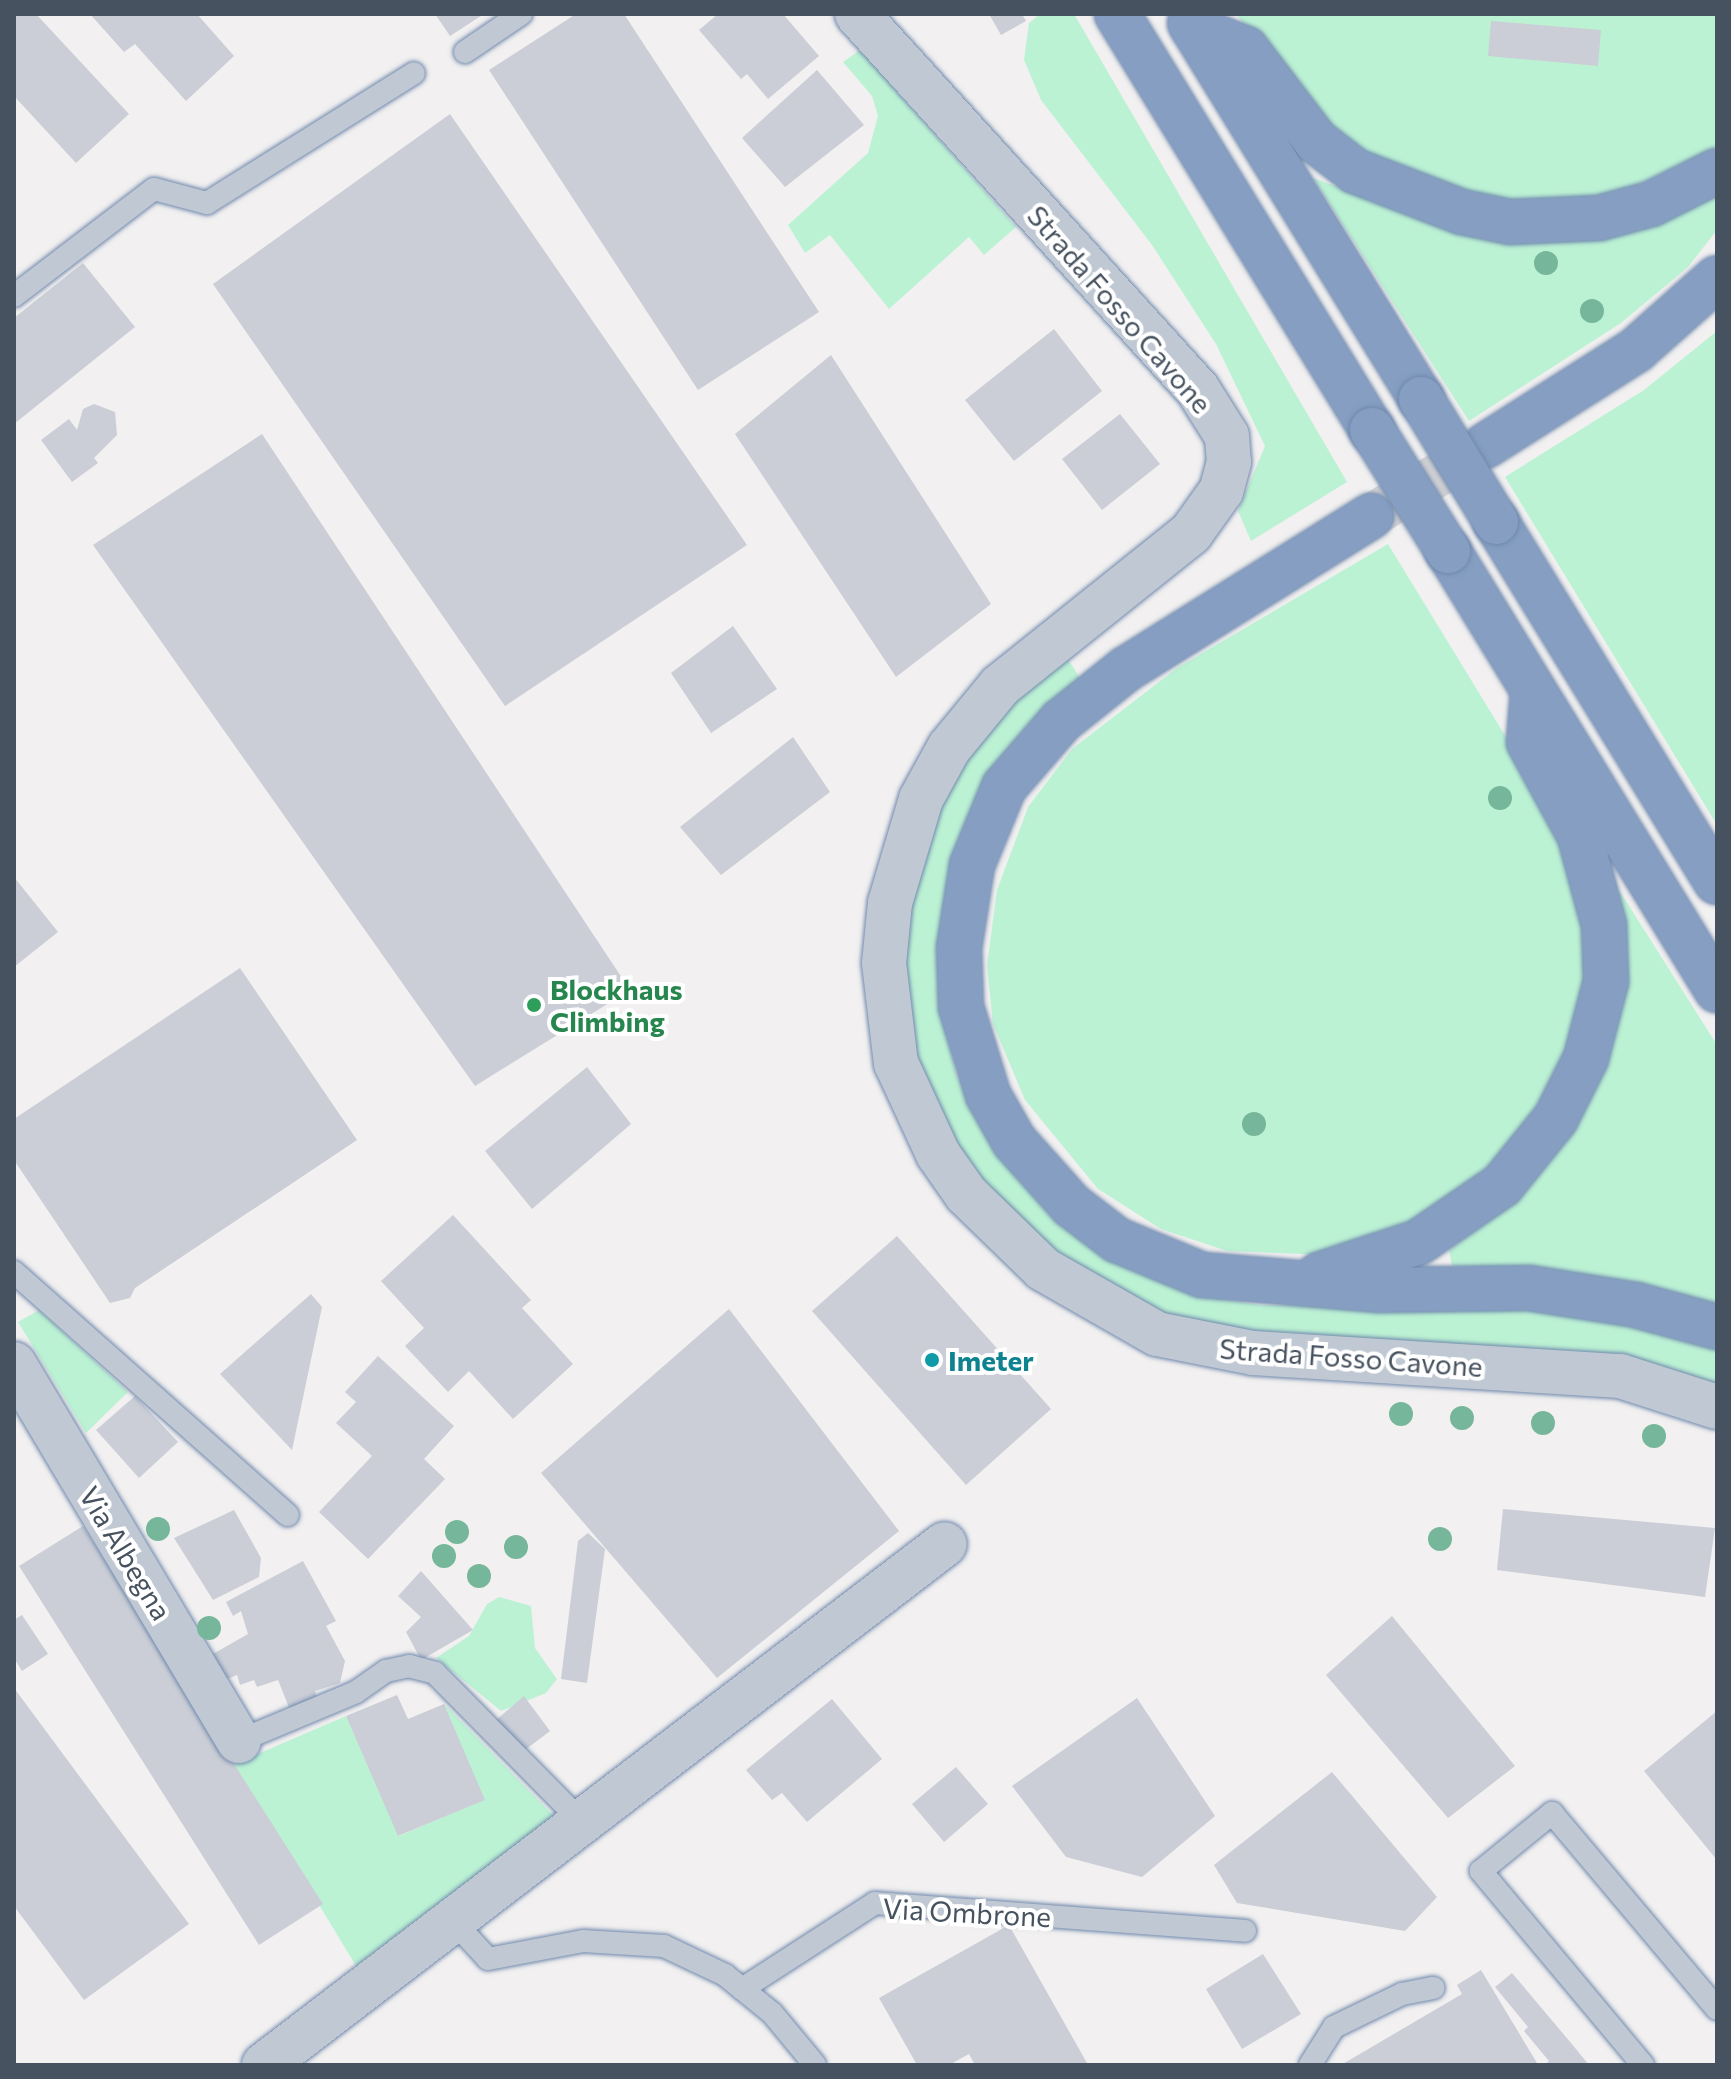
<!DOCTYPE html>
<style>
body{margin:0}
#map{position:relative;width:1731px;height:2079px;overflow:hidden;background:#f2f0f0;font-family:Commissioner,sans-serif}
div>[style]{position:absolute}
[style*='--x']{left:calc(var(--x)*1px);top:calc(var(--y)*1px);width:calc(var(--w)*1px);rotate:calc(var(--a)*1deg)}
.green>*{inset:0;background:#bcf2d4}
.building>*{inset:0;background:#cbced6}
.highway-tunnel>*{height:44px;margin-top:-22px;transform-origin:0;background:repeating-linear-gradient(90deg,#d0d0d3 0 44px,transparent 0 66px)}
.roads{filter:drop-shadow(0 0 2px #7089ad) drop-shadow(0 0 2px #7089ad)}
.lane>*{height:22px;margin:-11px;padding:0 11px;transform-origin:11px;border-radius:11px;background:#c0c9d3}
.street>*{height:44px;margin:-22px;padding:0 22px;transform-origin:22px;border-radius:22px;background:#c0c9d3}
.highway>*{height:44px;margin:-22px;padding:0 22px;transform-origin:22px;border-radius:22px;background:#859ec2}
.bridges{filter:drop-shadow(0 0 2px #7089ad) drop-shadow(0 0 2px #7089ad)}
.highway-bridge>*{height:44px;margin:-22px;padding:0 22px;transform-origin:22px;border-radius:22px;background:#859ec2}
.trees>*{width:24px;height:24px;margin:-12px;border-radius:50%;background:#76b69a}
.dots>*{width:22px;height:22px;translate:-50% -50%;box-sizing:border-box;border:4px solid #fff;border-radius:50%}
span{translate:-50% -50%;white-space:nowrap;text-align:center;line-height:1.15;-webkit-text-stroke:8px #fff;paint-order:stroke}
.street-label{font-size:28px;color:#46525f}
.leisure-label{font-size:28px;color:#27864d;font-weight:700}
.left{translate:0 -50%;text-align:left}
.culture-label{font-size:28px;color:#0d838f;font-weight:700}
.frame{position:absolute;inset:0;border:16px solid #46525f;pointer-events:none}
</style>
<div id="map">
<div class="green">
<div style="clip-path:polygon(1040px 14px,1074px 14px,1347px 482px,1251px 541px,1238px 511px,1265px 446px,1216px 344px,1152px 245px,1041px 100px,1024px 60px,1029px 23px)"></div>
<div style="clip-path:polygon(1236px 14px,1717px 14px,1717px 147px,1620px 193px,1538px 207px,1424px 181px,1329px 134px)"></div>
<div style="clip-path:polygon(860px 50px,1016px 227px,984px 255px,969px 237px,889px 309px,830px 235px,805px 253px,788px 225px,868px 153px,878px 116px,872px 96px,843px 62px)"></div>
<div style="clip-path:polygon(1313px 178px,1472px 235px,1717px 182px,1717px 230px,1688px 267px,1621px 323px,1469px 421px)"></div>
<div style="clip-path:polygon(1717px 331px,1717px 825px,1505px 477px,1644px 390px)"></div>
<div style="clip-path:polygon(1388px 544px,1542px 796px,1583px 900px,1587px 980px,1572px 1042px,1532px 1124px,1448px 1208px,1327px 1255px,1227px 1251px,1161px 1229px,1098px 1189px,1025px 1100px,993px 1024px,987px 965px,997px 890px,1028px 807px,1072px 749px,1177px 668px)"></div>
<div style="clip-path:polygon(1062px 650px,1080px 678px,1026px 727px,986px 776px,953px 859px,938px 947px,940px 1010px,957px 1076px,1015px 1176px,1056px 1221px,1106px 1257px,1197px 1295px,1260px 1305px,1562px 1306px,1717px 1343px,1717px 1396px,1174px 1329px,1018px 1235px,923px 1101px,897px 932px,959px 752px)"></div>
<div style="clip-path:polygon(1619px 890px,1717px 1045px,1717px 1309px,1509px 1267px,1452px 1266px,1449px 1250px,1506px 1207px,1622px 941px)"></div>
<div style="clip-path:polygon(39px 1310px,128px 1392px,86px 1433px,18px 1322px)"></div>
<div style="clip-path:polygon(499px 1597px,531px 1606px,535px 1648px,557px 1679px,546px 1693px,501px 1711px,436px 1658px,469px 1636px,487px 1604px)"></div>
<div style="clip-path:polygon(444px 1704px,554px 1816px,356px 1966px,234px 1764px,346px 1716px,399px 1836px,484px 1800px)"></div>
</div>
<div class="building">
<div style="clip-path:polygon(14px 14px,36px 14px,129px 114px,76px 163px,14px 96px)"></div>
<div style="clip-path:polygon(90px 14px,197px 14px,234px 56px,186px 101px,135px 44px,124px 52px)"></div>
<div style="clip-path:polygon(435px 14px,484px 14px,450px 36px)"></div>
<div style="clip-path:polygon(576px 14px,624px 14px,819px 312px,698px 390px,489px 70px)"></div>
<div style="clip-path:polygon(718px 14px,783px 14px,819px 56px,768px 99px,747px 74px,741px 79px,699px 30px)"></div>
<div style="clip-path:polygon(989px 14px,1022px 14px,1026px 21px,1001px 35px)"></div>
<div style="clip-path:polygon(1491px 21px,1601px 30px,1598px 66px,1488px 56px)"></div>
<div style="clip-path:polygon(817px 70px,864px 125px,785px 187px,742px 138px)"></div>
<div style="clip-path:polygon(450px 114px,747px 545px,505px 706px,213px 284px)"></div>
<div style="clip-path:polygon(83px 263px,135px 327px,14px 424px,14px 318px)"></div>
<div style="clip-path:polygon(1054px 329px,1102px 391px,1014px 461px,965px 400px)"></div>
<div style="clip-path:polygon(831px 355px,991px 604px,896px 677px,735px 434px)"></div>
<div style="clip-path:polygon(94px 404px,115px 412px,117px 435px,94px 458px,98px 463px,72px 482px,41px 440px,69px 419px,77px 430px,83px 409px)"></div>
<div style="clip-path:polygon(1120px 414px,1160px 464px,1102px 510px,1062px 459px)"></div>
<div style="clip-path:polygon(262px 434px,630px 990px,475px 1086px,93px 545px)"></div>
<div style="clip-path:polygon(733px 626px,777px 689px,711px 733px,671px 673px)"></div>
<div style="clip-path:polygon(793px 737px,830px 792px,721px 875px,680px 827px)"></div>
<div style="clip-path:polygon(14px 877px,58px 932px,14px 967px)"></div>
<div style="clip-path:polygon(240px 968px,357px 1140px,135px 1288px,130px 1298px,110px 1303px,14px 1160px,14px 1119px)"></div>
<div style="clip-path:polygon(587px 1067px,631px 1124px,532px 1209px,485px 1151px)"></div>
<div style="clip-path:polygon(453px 1215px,531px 1300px,522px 1308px,573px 1364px,513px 1419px,469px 1371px,448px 1392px,405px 1346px,424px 1328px,381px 1281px)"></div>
<div style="clip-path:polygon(897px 1236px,1051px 1409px,966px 1485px,812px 1311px)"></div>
<div style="clip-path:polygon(311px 1294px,322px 1307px,292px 1450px,220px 1374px)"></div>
<div style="clip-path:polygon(729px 1309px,899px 1531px,717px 1678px,541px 1473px)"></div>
<div style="clip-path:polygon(378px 1356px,454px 1426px,424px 1459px,445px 1479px,368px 1559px,319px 1512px,372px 1456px,336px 1423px,356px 1402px,345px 1392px)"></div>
<div style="clip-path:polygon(135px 1396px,178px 1442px,139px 1478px,96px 1430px)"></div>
<div style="clip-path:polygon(1503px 1509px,1715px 1528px,1705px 1597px,1497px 1570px)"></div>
<div style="clip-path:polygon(234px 1510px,261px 1558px,259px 1577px,213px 1600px,174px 1538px)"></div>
<div style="clip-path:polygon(83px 1526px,323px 1904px,259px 1945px,19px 1566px)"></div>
<div style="clip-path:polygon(588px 1533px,605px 1549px,587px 1683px,561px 1679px,578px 1541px)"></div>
<div style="clip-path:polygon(303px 1561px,336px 1621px,326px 1626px,345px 1661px,340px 1683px,315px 1691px,318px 1702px,290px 1710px,278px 1680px,257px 1687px,254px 1680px,240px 1685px,237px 1675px,225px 1680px,213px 1654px,248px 1634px,241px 1611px,233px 1616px,226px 1602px)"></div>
<div style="clip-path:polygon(421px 1571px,473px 1630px,421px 1660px,406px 1632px,421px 1617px,398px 1596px)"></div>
<div style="clip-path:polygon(22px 1615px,48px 1654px,22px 1671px,14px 1658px,14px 1620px)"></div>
<div style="clip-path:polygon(1392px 1616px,1515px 1766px,1448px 1818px,1326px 1675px)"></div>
<div style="clip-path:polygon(14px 1688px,189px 1924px,84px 2000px,14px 1906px)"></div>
<div style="clip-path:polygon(397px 1695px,408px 1719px,444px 1704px,485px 1800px,398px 1836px,346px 1716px)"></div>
<div style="clip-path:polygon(524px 1696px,550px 1731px,525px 1750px,495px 1721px)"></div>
<div style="clip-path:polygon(1137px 1698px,1215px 1816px,1142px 1877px,1066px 1857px,1012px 1786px)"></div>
<div style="clip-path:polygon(832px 1699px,882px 1759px,807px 1822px,782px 1793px,772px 1800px,746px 1770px)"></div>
<div style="clip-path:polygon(1717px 1711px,1717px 1860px,1644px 1771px)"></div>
<div style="clip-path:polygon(956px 1767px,988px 1804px,944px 1842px,912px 1804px)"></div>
<div style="clip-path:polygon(1332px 1772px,1437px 1897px,1405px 1931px,1237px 1903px,1214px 1865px)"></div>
<div style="clip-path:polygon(1009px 1925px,1087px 2063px,975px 2065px,969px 2054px,949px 2065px,917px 2065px,879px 1998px)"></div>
<div style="clip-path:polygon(1263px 1954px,1301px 2014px,1242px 2049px,1206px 1989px)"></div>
<div style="clip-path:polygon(1481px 1970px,1537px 2063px,1341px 2065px,1462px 1994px,1457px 1985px)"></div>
<div style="clip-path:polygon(1512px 1973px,1571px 2043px,1589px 2065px,1545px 2065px,1549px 2061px,1524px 2031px,1528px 2027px,1495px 1987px)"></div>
</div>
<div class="highway-tunnel">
<div style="--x:1371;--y:516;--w:134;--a:-31.6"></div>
</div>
<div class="roads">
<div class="lane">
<div style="--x:465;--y:52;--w:68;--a:-34.2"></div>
<div style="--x:14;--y:296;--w:176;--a:-37.4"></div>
<div style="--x:154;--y:189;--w:55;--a:14.8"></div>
<div style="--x:207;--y:203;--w:244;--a:-32.1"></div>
<div style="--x:14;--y:1272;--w:366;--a:41.6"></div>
<div style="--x:239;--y:1741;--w:127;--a:-22.7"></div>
<div style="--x:356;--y:1692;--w:37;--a:-35"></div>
<div style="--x:386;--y:1671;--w:24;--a:-12"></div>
<div style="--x:409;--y:1666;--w:27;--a:15"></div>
<div style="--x:435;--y:1673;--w:211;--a:45.4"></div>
<div style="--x:454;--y:1922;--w:50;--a:47.4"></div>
<div style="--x:488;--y:1959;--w:97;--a:-10.7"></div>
<div style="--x:583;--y:1941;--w:81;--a:3.5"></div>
<div style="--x:664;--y:1946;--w:68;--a:25.4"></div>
<div style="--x:725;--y:1975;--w:60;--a:39"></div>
<div style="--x:772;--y:2013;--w:67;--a:50.4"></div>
<div style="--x:742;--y:1989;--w:158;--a:-32.9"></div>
<div style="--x:875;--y:1903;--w:371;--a:4.3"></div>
<div style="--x:1310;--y:2065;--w:45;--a:-57.7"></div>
<div style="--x:1334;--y:2027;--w:76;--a:-25.9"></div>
<div style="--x:1402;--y:1994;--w:32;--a:-11"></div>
<div style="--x:1643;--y:2065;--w:253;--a:-129.9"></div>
<div style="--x:1481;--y:1871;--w:92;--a:-39.2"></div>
<div style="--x:1552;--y:1813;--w:256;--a:49.9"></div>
</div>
<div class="street">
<div style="--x:857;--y:14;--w:508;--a:47.79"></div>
<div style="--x:1198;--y:390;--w:54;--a:57.8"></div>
<div style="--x:1227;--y:436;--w:26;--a:86"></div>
<div style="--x:1229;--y:462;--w:30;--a:105"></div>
<div style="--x:1221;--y:491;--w:52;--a:125.5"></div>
<div style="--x:1191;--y:533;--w:245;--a:141.3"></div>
<div style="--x:1000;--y:686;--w:80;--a:129.4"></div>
<div style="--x:949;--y:748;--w:58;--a:118.8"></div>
<div style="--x:921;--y:799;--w:109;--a:106.6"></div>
<div style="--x:890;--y:903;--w:60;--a:95.7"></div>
<div style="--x:884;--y:963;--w:101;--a:83.2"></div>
<div style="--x:896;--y:1063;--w:100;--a:65.2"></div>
<div style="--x:938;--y:1154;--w:49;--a:55"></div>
<div style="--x:966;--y:1194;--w:107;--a:44.2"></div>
<div style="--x:1043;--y:1269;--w:131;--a:29.7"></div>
<div style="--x:1157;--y:1334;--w:98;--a:11.2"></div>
<div style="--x:1253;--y:1353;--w:368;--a:3.6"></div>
<div style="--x:1620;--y:1376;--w:102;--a:17.7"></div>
<div style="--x:14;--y:1364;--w:439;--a:59.2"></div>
<div style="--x:264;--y:2065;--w:857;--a:-37.42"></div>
</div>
<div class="highway">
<div style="--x:1117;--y:14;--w:488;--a:58.5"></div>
<div style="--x:1190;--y:23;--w:441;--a:58.4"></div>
<div style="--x:1193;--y:28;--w:57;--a:21.6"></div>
<div style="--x:1246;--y:49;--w:116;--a:52.7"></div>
<div style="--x:1316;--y:141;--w:49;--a:37.6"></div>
<div style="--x:1355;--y:171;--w:115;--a:21"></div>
<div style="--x:1462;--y:212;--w:49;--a:11.8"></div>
<div style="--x:1510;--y:222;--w:89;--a:-2.6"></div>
<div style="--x:1599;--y:218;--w:54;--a:-15.1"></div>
<div style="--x:1651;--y:204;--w:74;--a:-26.6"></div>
<div style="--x:1485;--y:446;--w:179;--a:-32.4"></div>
<div style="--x:1636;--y:350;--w:108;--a:-41.6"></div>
<div style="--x:1371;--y:516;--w:289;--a:148"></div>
<div style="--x:1126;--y:669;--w:83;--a:141.3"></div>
<div style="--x:1061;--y:721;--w:87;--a:130.8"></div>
<div style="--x:1004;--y:787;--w:84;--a:112.3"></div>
<div style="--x:972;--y:865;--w:84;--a:98.9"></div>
<div style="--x:959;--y:948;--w:59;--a:88.1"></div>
<div style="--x:961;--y:1007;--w:92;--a:72.9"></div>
<div style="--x:988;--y:1095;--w:53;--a:60.5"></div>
<div style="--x:1014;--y:1141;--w:86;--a:48.3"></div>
<div style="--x:1071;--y:1205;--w:58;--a:37.3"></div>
<div style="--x:1117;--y:1240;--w:92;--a:22.4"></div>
<div style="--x:1202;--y:1275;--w:179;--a:4.8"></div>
<div style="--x:1380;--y:1290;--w:149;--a:-0.8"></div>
<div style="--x:1529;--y:1288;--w:108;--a:9"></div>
<div style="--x:1636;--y:1305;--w:84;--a:15.2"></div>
<div style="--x:1496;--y:522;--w:422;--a:58.5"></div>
<div style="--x:1448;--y:551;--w:515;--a:58.5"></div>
<div style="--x:1319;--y:1275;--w:105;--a:-18.3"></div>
<div style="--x:1419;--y:1242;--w:101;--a:-34.5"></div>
<div style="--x:1502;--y:1185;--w:86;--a:-51.1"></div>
<div style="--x:1556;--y:1118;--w:67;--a:-63.4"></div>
<div style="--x:1586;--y:1058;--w:80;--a:-75.4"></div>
<div style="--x:1606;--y:981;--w:56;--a:-92"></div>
<div style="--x:1604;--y:925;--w:92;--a:-105.1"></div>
<div style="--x:1580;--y:836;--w:107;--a:-118.5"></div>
<div style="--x:1529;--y:742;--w:51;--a:-85.5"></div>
</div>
</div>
<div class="bridges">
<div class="highway-bridge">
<div style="--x:1421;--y:399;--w:144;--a:58.6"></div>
<div style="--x:1372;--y:430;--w:143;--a:57.9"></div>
</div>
</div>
<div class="trees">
<div style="left:1546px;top:263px"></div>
<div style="left:1592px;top:311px"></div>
<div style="left:1500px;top:798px"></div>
<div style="left:1254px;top:1124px"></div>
<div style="left:1401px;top:1414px"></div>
<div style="left:1462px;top:1418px"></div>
<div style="left:1543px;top:1423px"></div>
<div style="left:1654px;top:1436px"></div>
<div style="left:158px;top:1529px"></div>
<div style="left:457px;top:1532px"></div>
<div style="left:1440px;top:1539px"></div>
<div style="left:516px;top:1547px"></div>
<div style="left:444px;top:1556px"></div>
<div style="left:479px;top:1576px"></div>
<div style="left:209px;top:1628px"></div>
</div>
<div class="dots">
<div style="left:534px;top:1005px;background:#2e9e5b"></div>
<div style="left:932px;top:1360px;background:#0f9aa8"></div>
</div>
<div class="street-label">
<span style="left:1120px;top:309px;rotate:49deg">Strada Fosso Cavone</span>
<span style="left:1351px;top:1357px;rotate:4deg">Strada Fosso Cavone</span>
<span style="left:126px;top:1553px;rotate:59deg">Via Albegna</span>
<span style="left:967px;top:1912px;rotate:3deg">Via Ombrone</span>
</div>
<div class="leisure-label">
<span class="left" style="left:550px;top:1005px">Blockhaus<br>Climbing</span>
</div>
<div class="culture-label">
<span class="left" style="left:948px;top:1360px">Imeter</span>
</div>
<div class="frame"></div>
</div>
